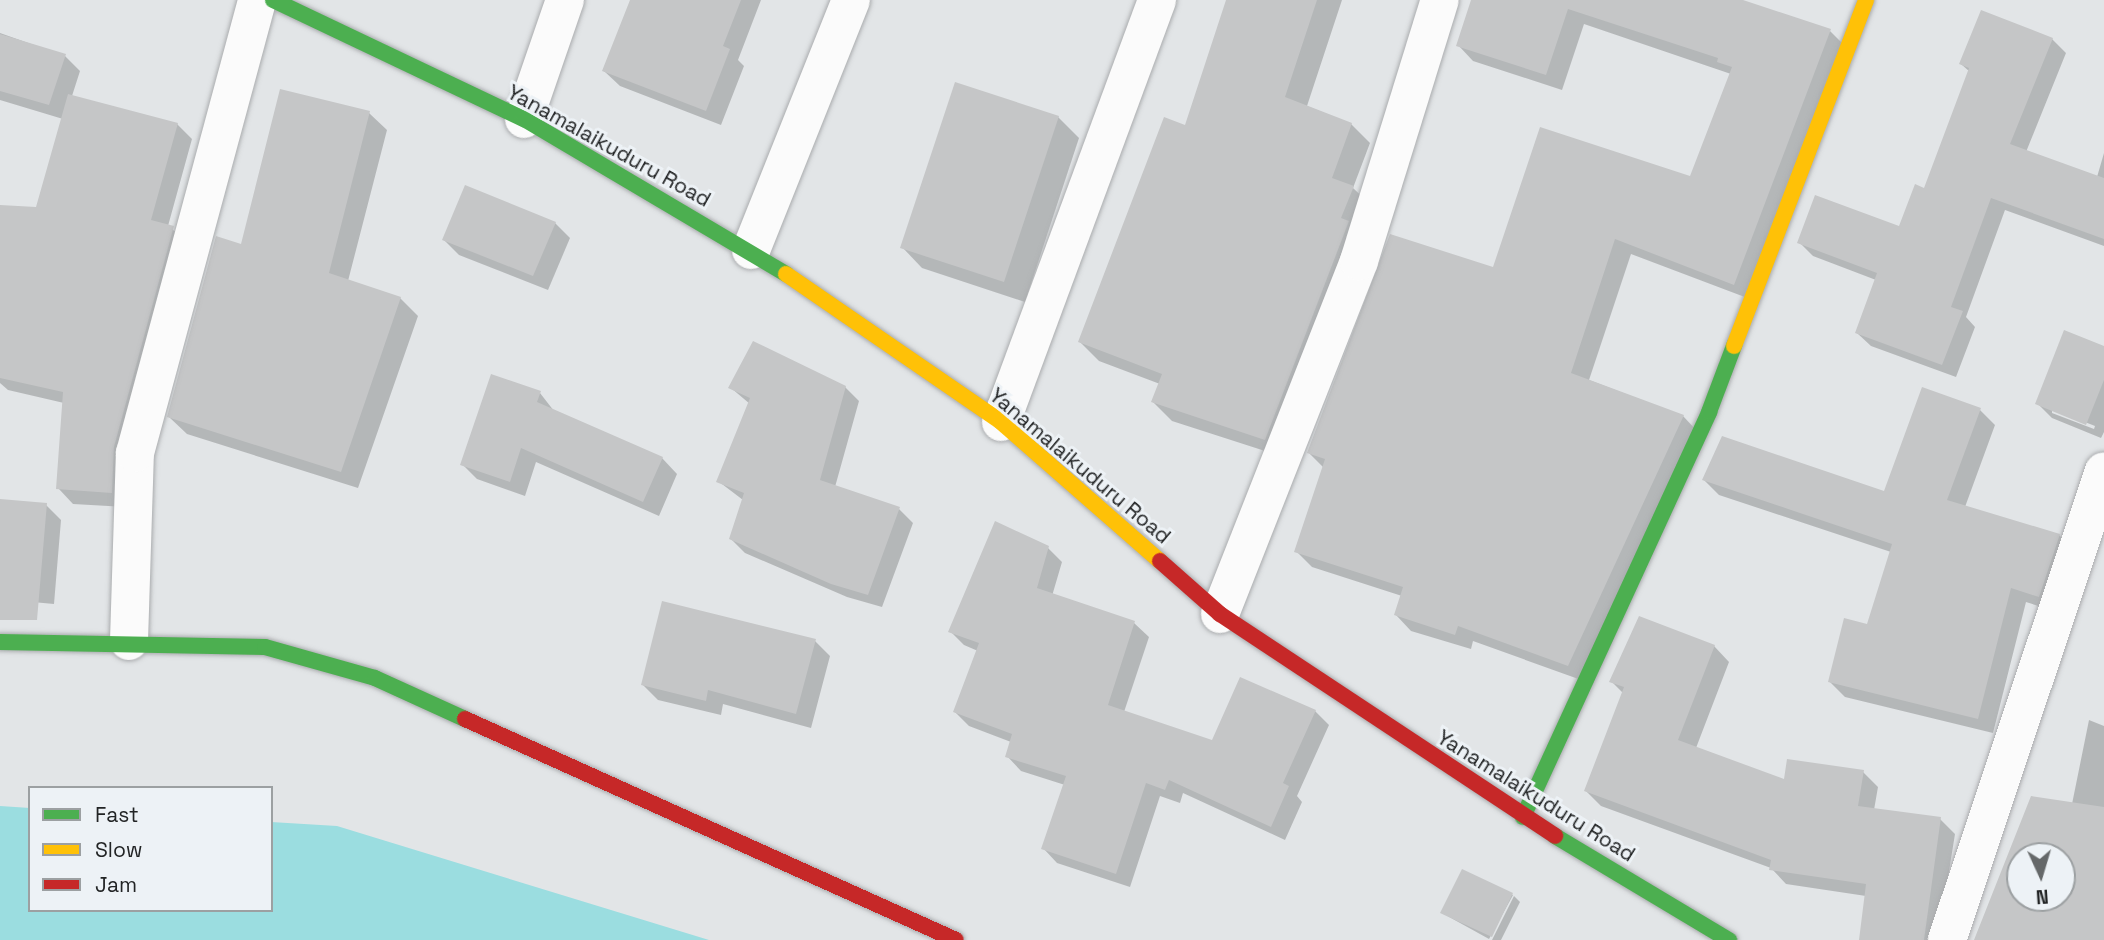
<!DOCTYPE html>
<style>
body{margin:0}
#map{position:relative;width:2104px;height:940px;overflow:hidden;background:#e2e5e7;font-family:"Space Grotesk",sans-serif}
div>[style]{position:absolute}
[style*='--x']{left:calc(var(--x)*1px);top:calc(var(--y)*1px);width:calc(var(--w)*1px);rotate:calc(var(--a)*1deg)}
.water>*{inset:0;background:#9bdde0}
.shadow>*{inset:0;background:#0003}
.building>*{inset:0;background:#c5c6c7}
.roads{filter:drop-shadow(0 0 2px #aaacae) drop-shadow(0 0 2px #aaacae)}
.street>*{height:38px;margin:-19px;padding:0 19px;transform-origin:19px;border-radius:19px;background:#fbfbfb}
.fast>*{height:16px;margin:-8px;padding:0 8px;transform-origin:8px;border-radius:8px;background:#4caf50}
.slow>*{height:16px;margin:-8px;padding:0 8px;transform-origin:8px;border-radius:8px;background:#ffc107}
.jam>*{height:16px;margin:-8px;padding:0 8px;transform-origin:8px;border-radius:8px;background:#c62828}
span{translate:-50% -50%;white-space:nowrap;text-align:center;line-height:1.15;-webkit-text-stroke:6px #edf2f6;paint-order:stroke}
.street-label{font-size:21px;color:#222425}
.legend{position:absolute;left:28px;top:786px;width:245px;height:126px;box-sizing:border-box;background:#edf2f6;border:2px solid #9ca0a2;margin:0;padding:9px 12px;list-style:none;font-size:21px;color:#222425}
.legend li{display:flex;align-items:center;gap:14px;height:35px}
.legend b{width:35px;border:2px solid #9ca0a2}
.north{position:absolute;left:2006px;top:842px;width:70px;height:70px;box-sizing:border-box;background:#edf2f6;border:2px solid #9ca0a2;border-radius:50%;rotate:176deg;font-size:19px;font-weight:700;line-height:28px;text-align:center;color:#222425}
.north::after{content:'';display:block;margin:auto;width:24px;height:32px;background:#656869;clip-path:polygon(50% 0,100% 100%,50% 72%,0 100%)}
</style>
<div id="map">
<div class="water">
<div style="clip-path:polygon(0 806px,30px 808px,30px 910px,271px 910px,271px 822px,337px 826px,709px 940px,0 940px)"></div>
</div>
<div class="shadow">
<div style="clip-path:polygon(631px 0,761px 0,738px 60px,744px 66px,721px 125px,620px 86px,604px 71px)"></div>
<div style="clip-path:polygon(1228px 0,1342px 0,1307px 106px,1351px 124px,1370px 143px,1353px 188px,1372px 206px,1284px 457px,1172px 421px,1153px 402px,1160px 384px,1099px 361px,1080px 342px,1186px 127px)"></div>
<div style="clip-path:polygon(1473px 0,1732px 0,1830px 31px,1846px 47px,1750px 299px,1631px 254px,1589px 380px,1683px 416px,1698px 432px,1584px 681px,1473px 641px,1471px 649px,1411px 631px,1396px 615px,1402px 596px,1312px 567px,1296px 551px,1324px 468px,1309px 453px,1494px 269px,1691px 178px,1731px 74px,1584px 24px,1562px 90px,1473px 61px,1458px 45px)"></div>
<div style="clip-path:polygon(0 33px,65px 56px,80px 71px,72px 96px,177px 124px,192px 139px,168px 226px,188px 242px,126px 507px,73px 504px,58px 488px,64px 403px,8px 390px,0 383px,0 207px,38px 209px,63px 119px,0 100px)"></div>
<div style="clip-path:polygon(2052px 39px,2066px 53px,2026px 152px,2097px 177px,2104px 153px,2104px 246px,2005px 210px,1966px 317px,1975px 327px,1956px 377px,1871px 346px,1857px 333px,1876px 280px,1813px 256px,1799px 242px,1900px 228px,1925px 190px,1970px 72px,1961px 64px)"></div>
<div style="clip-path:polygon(369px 113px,387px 130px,348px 281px,400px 298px,418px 316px,358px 488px,187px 434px,169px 417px)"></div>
<div style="clip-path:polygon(1058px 117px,1079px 138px,1025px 302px,922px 268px,902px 247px)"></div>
<div style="clip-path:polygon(555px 223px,570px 238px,548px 290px,459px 255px,444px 240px)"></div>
<div style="clip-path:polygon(evenodd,2104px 348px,2104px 432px,2101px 438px,2052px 418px,2037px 403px,2104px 348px,2052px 409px,2095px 426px,2094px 429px,2052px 413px,2052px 409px)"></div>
<div style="clip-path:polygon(845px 387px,859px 401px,835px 487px,899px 509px,913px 523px,882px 607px,847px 597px,745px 553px,731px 539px,743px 500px,718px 481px,750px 404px,731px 388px)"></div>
<div style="clip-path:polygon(540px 393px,554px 411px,662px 458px,677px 474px,659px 516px,536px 462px,525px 496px,477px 479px,462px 464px)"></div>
<div style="clip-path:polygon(1980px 410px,1995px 425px,1965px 507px,2059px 535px,2074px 550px,2054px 611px,2026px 602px,1993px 733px,1845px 697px,1830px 682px,1869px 626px,1891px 552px,1719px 495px,1704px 480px,1886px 493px)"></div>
<div style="clip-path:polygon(0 501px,46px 505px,61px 520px,54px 604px,0 599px)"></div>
<div style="clip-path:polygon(1048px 548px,1062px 562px,1052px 596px,1134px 623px,1149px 637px,1124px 712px,1213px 742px,1315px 711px,1329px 725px,1297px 796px,1302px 802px,1285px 840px,1183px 793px,1180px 803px,1160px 796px,1130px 887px,1057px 863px,1043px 848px,1065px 785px,1021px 771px,1007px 756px,1011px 742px,969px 726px,955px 712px,978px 651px,964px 645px,950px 631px)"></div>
<div style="clip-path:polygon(815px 641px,830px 656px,811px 728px,723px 704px,721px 715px,658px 700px,643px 685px)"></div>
<div style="clip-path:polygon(1714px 646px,1729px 662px,1696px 748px,1785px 782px,1863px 772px,1878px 787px,1874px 810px,1940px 819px,1955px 834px,1938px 940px,1860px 940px,1866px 896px,1786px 884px,1771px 868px,1601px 806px,1586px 791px,1623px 693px,1611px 681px)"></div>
<div style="clip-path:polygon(evenodd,2089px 720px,2104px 726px,2104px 940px,1976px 940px,2032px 798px,2072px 804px,2089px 720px,2020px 856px,2062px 856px,2062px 898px,2020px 898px,2020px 856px)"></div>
<div style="clip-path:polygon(1462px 872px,1513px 895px,1489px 939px,1442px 913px)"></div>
<div style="clip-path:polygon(1514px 896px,1520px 902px,1501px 940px,1492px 940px)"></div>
</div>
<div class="building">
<div style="clip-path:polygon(630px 0,741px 0,723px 46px,730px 49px,706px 111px,602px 71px)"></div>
<div style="clip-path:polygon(1226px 0,1317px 0,1285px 97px,1352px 123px,1332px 178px,1354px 186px,1341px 218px,1349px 221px,1265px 440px,1151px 402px,1162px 374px,1078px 342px,1164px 117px,1185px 125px)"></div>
<div style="clip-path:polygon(1471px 0,1743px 0,1831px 29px,1734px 285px,1615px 239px,1571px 373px,1684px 415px,1568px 666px,1458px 626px,1455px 635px,1394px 615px,1403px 587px,1294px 552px,1325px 459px,1307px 453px,1390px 234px,1493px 267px,1540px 127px,1690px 176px,1732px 67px,1717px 62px,1718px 58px,1568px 9px,1546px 75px,1456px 46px)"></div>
<div style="clip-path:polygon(1981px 10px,2053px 38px,2010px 144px,2104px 178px,2104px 239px,1991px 198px,1951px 307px,1963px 311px,1942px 365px,1855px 333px,1877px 273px,1797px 243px,1815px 195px,1899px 226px,1915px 184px,1924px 188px,1969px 68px,1959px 64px)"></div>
<div style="clip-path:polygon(0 34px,66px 54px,49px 105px,0 91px)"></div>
<div style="clip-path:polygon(955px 82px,1059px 116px,1004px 282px,900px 248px)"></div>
<div style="clip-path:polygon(280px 89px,370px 111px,329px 273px,401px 297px,341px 472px,167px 417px,216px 236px,241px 244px)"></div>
<div style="clip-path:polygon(68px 94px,178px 123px,151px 220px,174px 226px,114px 447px,112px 493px,56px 489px,63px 392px,0 378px,0 205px,36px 207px)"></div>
<div style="clip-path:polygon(465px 185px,556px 222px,533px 276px,442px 240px)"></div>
<div style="clip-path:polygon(2064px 330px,2104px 346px,2104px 380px,2086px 425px,2035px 404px)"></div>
<div style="clip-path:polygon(753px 341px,846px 386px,820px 480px,900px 507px,868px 595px,831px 584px,729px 539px,744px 493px,716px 482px,750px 398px,728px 388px)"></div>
<div style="clip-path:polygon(491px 374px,541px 391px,537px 402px,663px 457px,643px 502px,521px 448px,510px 482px,460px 465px)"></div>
<div style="clip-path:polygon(1922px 387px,1981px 408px,1947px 500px,2060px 534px,2039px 597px,2011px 588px,1978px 719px,1828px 682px,1844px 618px,1867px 624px,1892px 544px,1702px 480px,1722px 436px,1884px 491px)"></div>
<div style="clip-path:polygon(0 499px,47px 503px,37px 620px,0 620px)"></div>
<div style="clip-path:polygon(995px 521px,1049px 546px,1037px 588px,1135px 621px,1108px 705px,1212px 740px,1240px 677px,1316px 710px,1283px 783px,1289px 786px,1271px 827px,1169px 780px,1165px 790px,1146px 783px,1116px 874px,1041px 849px,1066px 776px,1005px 757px,1012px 734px,953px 712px,979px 643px,948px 632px)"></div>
<div style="clip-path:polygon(662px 601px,816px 639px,796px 714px,708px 690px,706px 701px,641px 685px)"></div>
<div style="clip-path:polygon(1639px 616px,1715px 645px,1678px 740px,1784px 779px,1787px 759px,1864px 770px,1858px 806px,1941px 817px,1924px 940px,1859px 940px,1866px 884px,1769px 870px,1771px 860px,1584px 791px,1624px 687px,1609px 682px)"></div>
<div style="clip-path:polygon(evenodd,2031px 796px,2104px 807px,2104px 940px,1974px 940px,2031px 796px,2020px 856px,2062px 856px,2062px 898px,2020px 898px,2020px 856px)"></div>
<div style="clip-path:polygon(1462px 869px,1513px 893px,1492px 937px,1440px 913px)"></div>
</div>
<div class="roads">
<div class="street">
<div style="--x:524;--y:119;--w:126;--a:-71"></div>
<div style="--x:751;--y:250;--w:269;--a:-68.2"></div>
<div style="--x:1001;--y:422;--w:450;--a:-69.7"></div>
<div style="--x:1220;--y:614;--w:379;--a:-68.5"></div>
<div style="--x:1359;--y:261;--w:273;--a:-72.8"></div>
<div style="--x:129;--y:641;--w:188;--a:-88.2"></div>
<div style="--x:135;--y:453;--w:469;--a:-74.9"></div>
<div style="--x:1947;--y:940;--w:494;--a:-71.5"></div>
</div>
<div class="fast">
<div style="--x:273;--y:0;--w:278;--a:25.4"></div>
<div style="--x:524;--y:119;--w:304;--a:30.6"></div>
<div style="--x:0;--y:642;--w:265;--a:1.1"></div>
<div style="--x:265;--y:647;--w:114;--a:15.7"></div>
<div style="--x:375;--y:678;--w:99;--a:24.5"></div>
<div style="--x:1523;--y:817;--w:446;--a:-65.3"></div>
<div style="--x:1709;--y:412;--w:71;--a:-69.3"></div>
<div style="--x:1555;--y:836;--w:203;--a:30.9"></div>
</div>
<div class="slow">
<div style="--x:786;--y:274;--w:261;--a:34.5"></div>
<div style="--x:1001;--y:422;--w:211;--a:41.2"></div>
<div style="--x:1734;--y:346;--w:370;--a:-69.1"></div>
</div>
<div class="jam">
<div style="--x:1160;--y:561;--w:80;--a:41.5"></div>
<div style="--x:1220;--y:614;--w:402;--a:33.5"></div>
<div style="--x:465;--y:719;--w:538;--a:24.23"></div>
</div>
</div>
<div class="street-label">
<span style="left:609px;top:146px;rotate:29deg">Yanamalaikuduru Road</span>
<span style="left:1080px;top:466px;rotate:40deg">Yanamalaikuduru Road</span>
<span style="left:1536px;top:796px;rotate:32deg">Yanamalaikuduru Road</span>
</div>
<ul class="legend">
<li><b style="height:9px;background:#4caf50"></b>Fast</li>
<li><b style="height:9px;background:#ffc107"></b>Slow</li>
<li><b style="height:9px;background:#c62828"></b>Jam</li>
</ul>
<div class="north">N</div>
</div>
